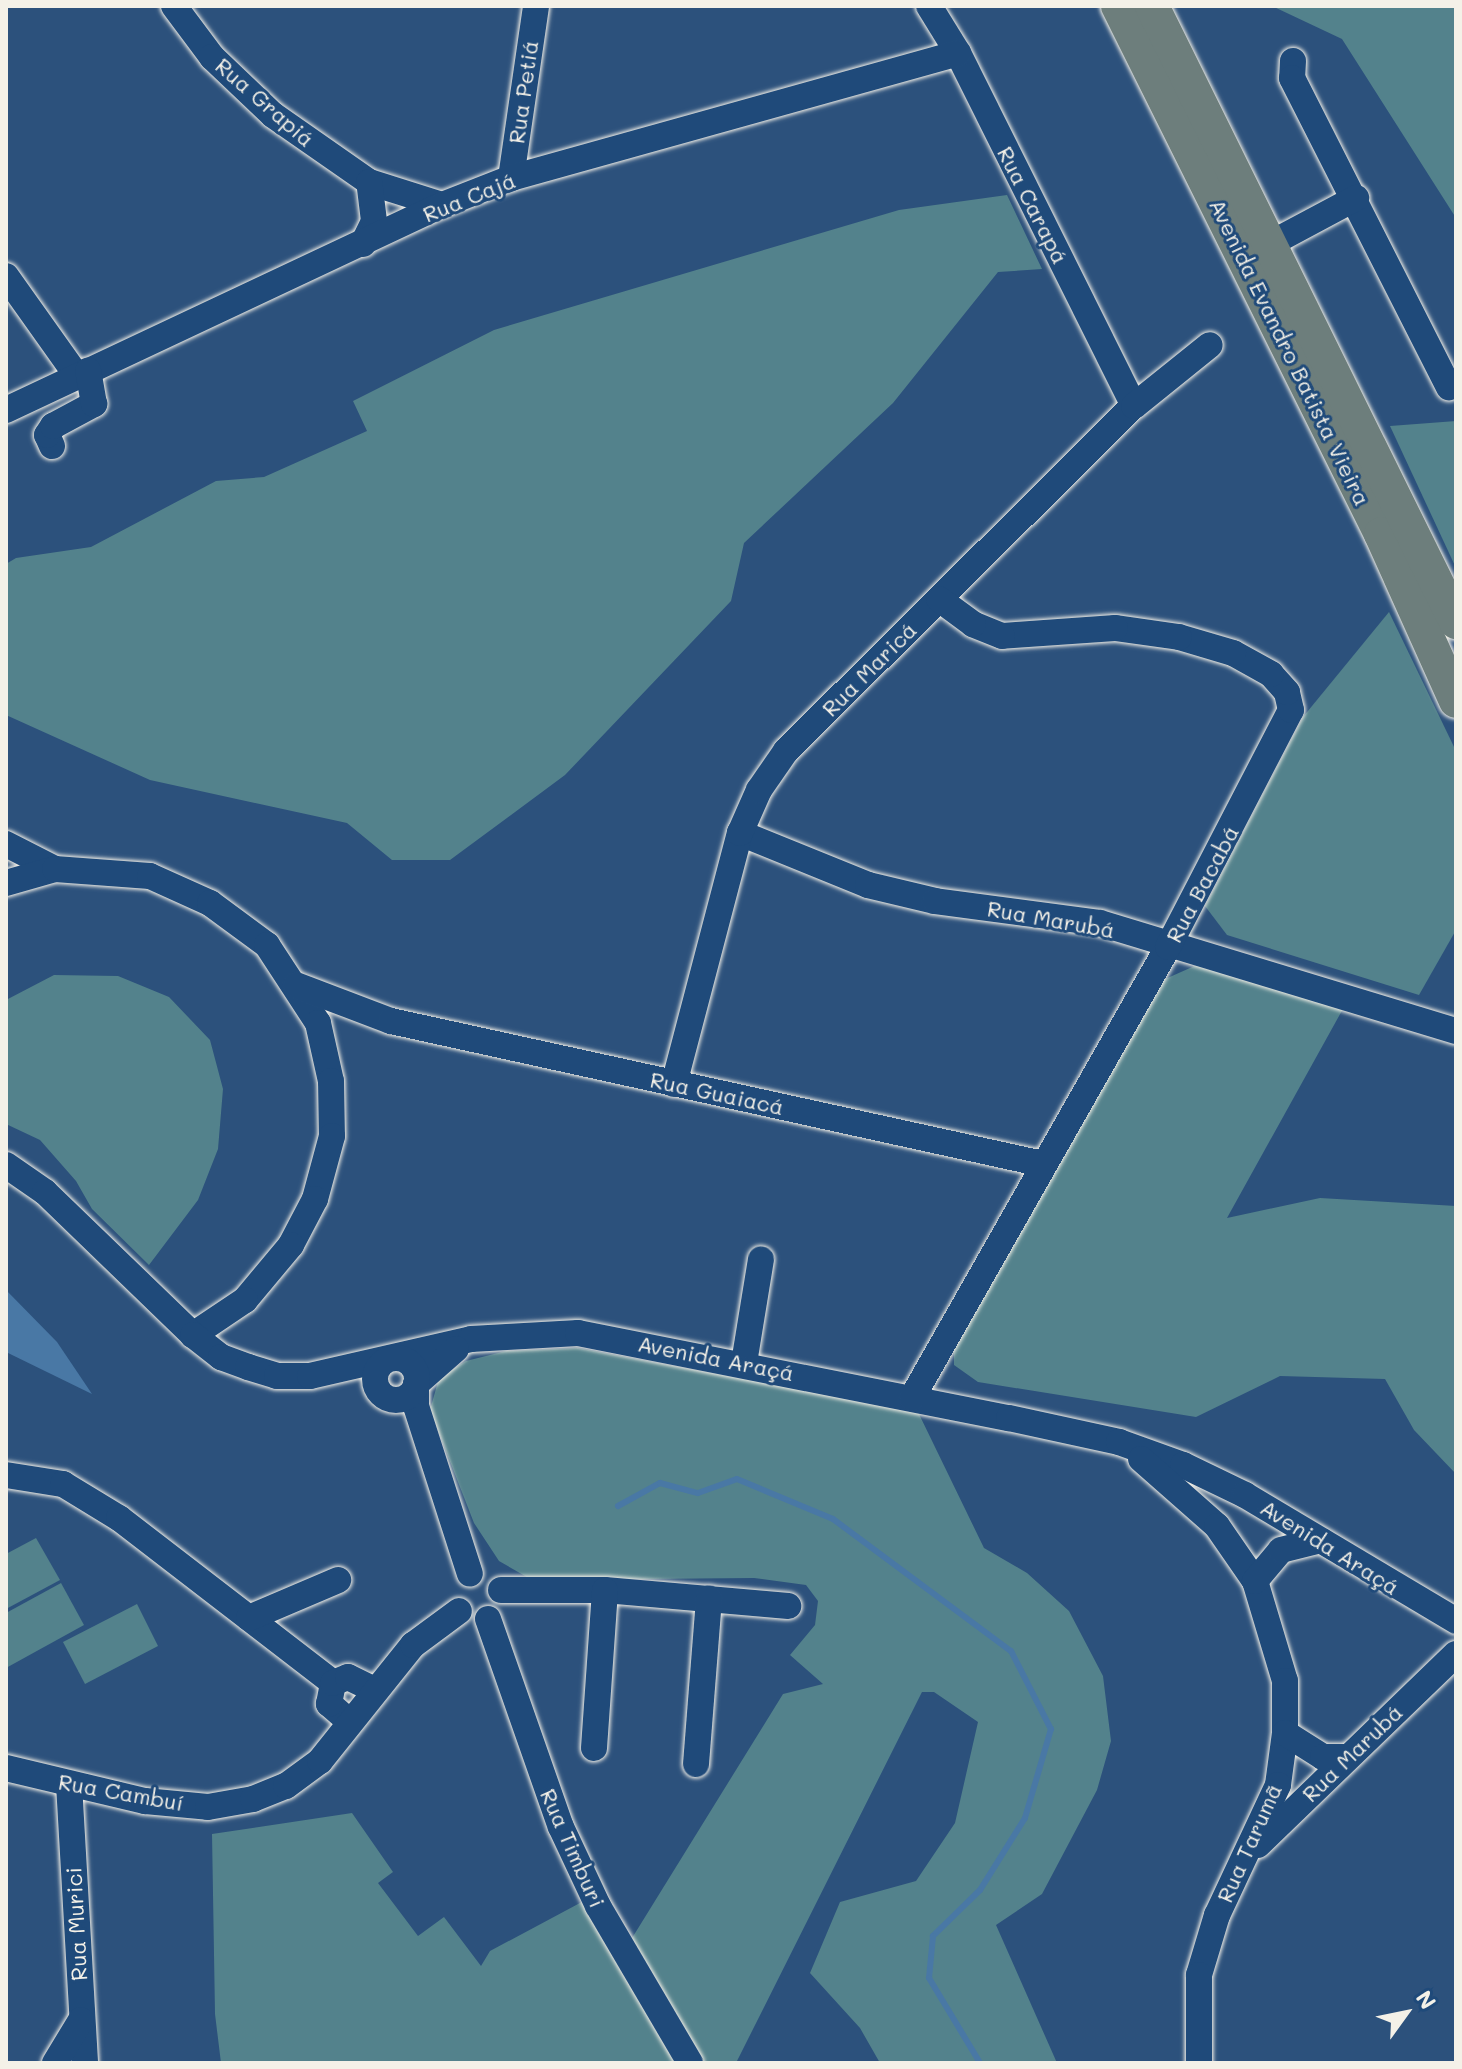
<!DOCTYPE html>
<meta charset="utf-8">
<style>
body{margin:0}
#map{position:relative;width:1462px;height:2069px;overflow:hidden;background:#2c517c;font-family:Mali,sans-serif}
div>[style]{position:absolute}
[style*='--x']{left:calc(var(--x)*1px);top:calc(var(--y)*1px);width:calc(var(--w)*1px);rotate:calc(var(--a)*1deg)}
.green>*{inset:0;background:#53828c}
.water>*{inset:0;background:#4978a5}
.stream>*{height:6px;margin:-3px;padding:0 3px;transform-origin:3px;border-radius:3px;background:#4978a5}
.roads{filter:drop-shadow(0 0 2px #f4f1e8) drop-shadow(0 0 2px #f4f1e8)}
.minor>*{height:26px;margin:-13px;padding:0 13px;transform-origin:13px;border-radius:13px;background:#1f4a7a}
.minor>.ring{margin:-13px;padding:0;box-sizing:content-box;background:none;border:26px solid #1f4a7a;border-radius:50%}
.major>*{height:34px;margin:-17px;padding:0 17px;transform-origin:17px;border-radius:17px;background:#6d7e7c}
span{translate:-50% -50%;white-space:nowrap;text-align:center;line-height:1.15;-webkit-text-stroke:6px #1f4a7a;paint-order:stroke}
.street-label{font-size:22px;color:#f4f1e8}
.frame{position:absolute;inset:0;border:8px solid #f4f1e8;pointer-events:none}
.north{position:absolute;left:1366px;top:1973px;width:80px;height:80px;-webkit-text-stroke:6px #1f4a7a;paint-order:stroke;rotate:57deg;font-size:22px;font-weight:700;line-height:32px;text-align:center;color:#f4f1e8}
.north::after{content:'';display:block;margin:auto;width:28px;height:36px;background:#f4f1e8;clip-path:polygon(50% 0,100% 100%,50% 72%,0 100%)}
</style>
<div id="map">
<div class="green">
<div style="clip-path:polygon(1272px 6px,1456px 6px,1456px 218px,1342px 39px)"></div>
<div style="clip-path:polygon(1007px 195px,1042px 269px,998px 272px,893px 403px,744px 543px,731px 601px,565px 775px,450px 860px,392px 860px,347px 823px,150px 780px,6px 715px,6px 564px,16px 558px,91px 547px,216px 481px,264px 477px,367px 431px,353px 401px,494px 330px,899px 210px)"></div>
<div style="clip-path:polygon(1456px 421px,1456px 568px,1390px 426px)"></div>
<div style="clip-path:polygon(1389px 612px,1456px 751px,1456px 930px,1419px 995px,1227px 935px,1205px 906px,1303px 717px)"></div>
<div style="clip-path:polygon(1199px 964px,1344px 1007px,1227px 1218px,1320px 1198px,1456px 1206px,1456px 1474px,1414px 1430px,1385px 1379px,1280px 1376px,1196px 1417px,978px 1382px,954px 1365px,954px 1340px,1154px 984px)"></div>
<div style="clip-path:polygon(54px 975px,118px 976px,169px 997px,210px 1040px,223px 1089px,218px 1149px,198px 1200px,149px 1265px,92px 1209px,76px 1181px,40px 1140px,6px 1124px,6px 1000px)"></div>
<div style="clip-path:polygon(578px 1348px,918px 1412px,984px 1548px,1027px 1573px,1069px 1611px,1103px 1676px,1111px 1741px,1097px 1790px,1042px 1894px,996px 1925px,1057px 2063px,880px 2063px,860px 2028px,810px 1973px,840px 1902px,916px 1881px,955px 1823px,978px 1722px,934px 1692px,922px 1692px,736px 2063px,221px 2063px,215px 2014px,212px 1834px,352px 1813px,393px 1872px,378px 1883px,418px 1936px,444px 1917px,481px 1966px,490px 1951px,593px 1896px,624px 1951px,783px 1694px,823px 1684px,790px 1655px,815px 1625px,818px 1601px,806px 1585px,754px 1578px,532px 1580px,499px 1561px,474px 1523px,430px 1410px,439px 1378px,466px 1361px,506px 1351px)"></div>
<div style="clip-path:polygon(36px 1538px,60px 1580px,6px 1609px,6px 1554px)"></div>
<div style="clip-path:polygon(61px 1583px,84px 1625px,6px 1668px,6px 1613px)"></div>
<div style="clip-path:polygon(137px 1604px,158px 1646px,85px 1684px,63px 1642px)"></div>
</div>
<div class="water">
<div style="clip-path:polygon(6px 1290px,57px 1342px,92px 1394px,6px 1352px)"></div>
</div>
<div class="stream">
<div style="--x:618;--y:1506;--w:48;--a:-28.7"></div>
<div style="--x:660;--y:1483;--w:39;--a:15"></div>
<div style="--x:698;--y:1493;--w:41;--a:-19.7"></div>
<div style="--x:737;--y:1479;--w:104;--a:22.6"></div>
<div style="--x:833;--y:1519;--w:222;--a:36.6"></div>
<div style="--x:1011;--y:1651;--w:88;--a:62.9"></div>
<div style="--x:1051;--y:1729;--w:93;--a:106.3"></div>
<div style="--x:1025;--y:1818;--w:85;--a:122"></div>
<div style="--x:980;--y:1890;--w:66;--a:135.6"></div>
<div style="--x:933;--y:1936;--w:42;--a:95.4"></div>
<div style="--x:929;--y:1978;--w:99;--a:59"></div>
</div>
<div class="roads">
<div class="minor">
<div style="--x:174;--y:6;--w:64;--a:53.3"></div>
<div style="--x:212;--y:57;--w:84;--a:43.6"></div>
<div style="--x:273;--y:115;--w:117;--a:34.9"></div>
<div style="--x:369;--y:182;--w:77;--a:17.5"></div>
<div style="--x:929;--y:6;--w:55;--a:58.3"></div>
<div style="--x:958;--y:53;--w:394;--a:63.5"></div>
<div style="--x:1293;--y:61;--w:17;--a:93"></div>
<div style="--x:1292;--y:78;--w:347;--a:63.1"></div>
<div style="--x:511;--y:178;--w:174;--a:-81.7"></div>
<div style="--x:363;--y:244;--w:25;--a:-64"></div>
<div style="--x:374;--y:221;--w:39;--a:-97"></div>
<div style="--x:1253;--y:253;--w:117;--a:-28.1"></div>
<div style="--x:6;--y:276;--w:123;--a:54.6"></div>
<div style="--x:6;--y:410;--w:482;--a:-25.2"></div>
<div style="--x:442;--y:205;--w:74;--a:-21.4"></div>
<div style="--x:511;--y:178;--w:464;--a:-15.6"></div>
<div style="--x:52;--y:446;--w:12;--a:-114"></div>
<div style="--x:47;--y:435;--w:11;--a:-56"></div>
<div style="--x:53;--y:426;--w:47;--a:-28.2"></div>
<div style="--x:94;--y:404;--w:34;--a:-100"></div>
<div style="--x:740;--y:833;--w:138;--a:22.1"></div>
<div style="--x:868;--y:885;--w:69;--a:13.4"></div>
<div style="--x:935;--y:901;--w:166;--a:7.6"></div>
<div style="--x:1100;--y:923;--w:372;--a:16.9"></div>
<div style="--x:6;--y:844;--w:55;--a:27"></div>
<div style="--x:6;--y:883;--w:51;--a:-15.9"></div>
<div style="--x:55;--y:869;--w:95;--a:4.2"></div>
<div style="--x:150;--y:876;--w:66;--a:24.2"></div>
<div style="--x:210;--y:903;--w:71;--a:36.4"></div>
<div style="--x:267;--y:945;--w:93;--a:56.8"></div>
<div style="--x:318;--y:1023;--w:59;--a:77.4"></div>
<div style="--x:331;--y:1081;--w:55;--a:89"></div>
<div style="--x:332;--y:1136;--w:65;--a:105.1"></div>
<div style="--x:315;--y:1199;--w:52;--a:117.6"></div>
<div style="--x:291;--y:1245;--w:72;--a:129.9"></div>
<div style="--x:245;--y:1300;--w:63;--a:146.1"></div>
<div style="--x:296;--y:985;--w:102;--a:20.8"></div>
<div style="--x:391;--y:1021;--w:667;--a:12.37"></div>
<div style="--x:674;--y:1084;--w:260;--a:-75.3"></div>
<div style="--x:740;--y:833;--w:47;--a:-66.2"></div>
<div style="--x:759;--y:790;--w:47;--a:-55.3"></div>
<div style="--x:786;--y:751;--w:490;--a:-44.8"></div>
<div style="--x:1134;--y:406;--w:97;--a:-38.8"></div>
<div style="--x:6;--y:1165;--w:47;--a:34.7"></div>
<div style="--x:45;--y:1192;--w:206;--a:44"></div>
<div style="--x:193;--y:1335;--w:36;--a:38"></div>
<div style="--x:221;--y:1357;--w:29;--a:20"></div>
<div style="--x:248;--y:1367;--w:30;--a:17"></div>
<div style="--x:277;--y:1376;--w:33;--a:0"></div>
<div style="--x:310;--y:1376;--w:165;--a:-12.9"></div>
<div style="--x:471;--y:1339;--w:107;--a:-3.2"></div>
<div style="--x:578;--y:1333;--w:439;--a:11.2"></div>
<div style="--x:1009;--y:1418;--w:113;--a:12.3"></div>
<div style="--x:1119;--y:1442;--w:68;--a:19.8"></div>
<div style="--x:1183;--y:1465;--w:69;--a:25.8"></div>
<div style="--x:1245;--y:1495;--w:246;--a:30.8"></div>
<div style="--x:456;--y:1349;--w:53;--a:138.8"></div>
<div style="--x:416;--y:1384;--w:22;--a:90"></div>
<div style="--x:416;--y:1406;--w:176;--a:72.2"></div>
<div class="ring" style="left:375px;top:1358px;width:16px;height:16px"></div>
<div style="--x:744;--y:1363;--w:105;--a:-80.7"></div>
<div style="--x:912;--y:1398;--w:519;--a:-60.42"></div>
<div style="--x:1168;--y:947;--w:267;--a:-62.6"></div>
<div style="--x:1291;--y:710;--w:18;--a:-103"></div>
<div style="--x:1287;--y:692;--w:24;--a:-132"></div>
<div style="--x:1271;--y:674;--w:43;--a:-151.1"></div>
<div style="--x:1233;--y:653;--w:56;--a:-163.5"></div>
<div style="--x:1179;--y:637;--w:65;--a:-172"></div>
<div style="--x:1115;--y:628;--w:113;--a:176"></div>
<div style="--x:1002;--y:636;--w:31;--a:-158"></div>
<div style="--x:973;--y:624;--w:42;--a:-143.7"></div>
<div style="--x:1141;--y:1459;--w:101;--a:41.4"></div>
<div style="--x:1217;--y:1526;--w:67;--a:55.4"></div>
<div style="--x:1255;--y:1581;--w:104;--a:73.3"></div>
<div style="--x:1285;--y:1681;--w:52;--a:90"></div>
<div style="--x:1285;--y:1733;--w:52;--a:97.7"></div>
<div style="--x:1278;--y:1785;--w:144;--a:115.1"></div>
<div style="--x:1217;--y:1915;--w:63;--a:106.7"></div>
<div style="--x:1199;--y:1975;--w:88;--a:90"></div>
<div style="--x:6;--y:1475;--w:58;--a:9"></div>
<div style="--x:63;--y:1484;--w:66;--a:31.3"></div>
<div style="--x:119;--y:1518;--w:270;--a:37.6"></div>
<div style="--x:1255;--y:1581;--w:40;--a:-50"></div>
<div style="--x:1281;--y:1550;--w:38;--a:-14"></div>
<div style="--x:501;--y:1590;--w:104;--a:0"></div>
<div style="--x:605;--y:1590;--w:184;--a:5"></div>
<div style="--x:249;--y:1618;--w:97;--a:-23.1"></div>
<div style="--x:488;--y:1619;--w:220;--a:70.7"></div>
<div style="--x:561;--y:1827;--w:87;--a:64.9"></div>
<div style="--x:598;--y:1906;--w:182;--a:59.6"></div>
<div style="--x:350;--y:1722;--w:28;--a:-139"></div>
<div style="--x:329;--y:1704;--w:21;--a:-79"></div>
<div style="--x:333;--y:1683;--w:16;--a:-22"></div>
<div style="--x:348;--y:1677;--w:30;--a:26"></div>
<div style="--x:1285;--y:1733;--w:45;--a:32.3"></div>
<div style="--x:1323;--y:1757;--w:22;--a:0"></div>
<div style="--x:594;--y:1748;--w:158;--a:-86"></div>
<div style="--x:696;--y:1764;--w:166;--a:-85.5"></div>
<div style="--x:6;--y:1768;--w:143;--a:13.4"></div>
<div style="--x:145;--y:1801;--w:63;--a:5.4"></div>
<div style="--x:208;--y:1807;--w:46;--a:-10.1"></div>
<div style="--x:253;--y:1799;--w:35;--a:-22"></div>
<div style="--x:286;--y:1786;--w:42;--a:-36.3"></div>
<div style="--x:320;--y:1761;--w:149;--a:-51.3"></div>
<div style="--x:413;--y:1645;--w:57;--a:-36.5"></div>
<div style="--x:69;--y:1784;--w:279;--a:86.7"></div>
<div style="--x:1258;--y:1845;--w:275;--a:-44"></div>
<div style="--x:55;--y:2063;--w:50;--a:-58.8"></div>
</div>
<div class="major">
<div style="--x:1118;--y:6;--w:590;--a:63.52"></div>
<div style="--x:1381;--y:534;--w:183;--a:65.8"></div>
<div style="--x:1152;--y:6;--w:687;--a:63.73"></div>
</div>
</div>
<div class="street-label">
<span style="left:523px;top:92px;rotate:-82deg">Rua Petiá</span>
<span style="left:265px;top:102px;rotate:41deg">Rua Grapiá</span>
<span style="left:469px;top:197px;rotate:-22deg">Rua Cajá</span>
<span style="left:1033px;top:205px;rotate:63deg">Rua Carapá</span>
<span style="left:1290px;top:352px;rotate:64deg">Avenida Evandro Batista Vieira</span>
<span style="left:869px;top:669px;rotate:-45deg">Rua Maricá</span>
<span style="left:1202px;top:884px;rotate:-62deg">Rua Bacabá</span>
<span style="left:1051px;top:919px;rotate:10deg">Rua Marubá</span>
<span style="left:717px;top:1093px;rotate:12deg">Rua Guaiacá</span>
<span style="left:716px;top:1358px;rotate:11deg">Avenida Araçá</span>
<span style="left:1330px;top:1547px;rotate:32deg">Avenida Araçá</span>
<span style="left:1352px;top:1753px;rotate:-44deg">Rua Marubá</span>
<span style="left:121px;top:1792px;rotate:10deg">Rua Cambuí</span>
<span style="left:1249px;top:1843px;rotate:-66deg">Rua Tarumã</span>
<span style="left:573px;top:1848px;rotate:66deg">Rua Timburi</span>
<span style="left:76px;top:1924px;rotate:-93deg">Rua Murici</span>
</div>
<div class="frame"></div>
<div class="north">N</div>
</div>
